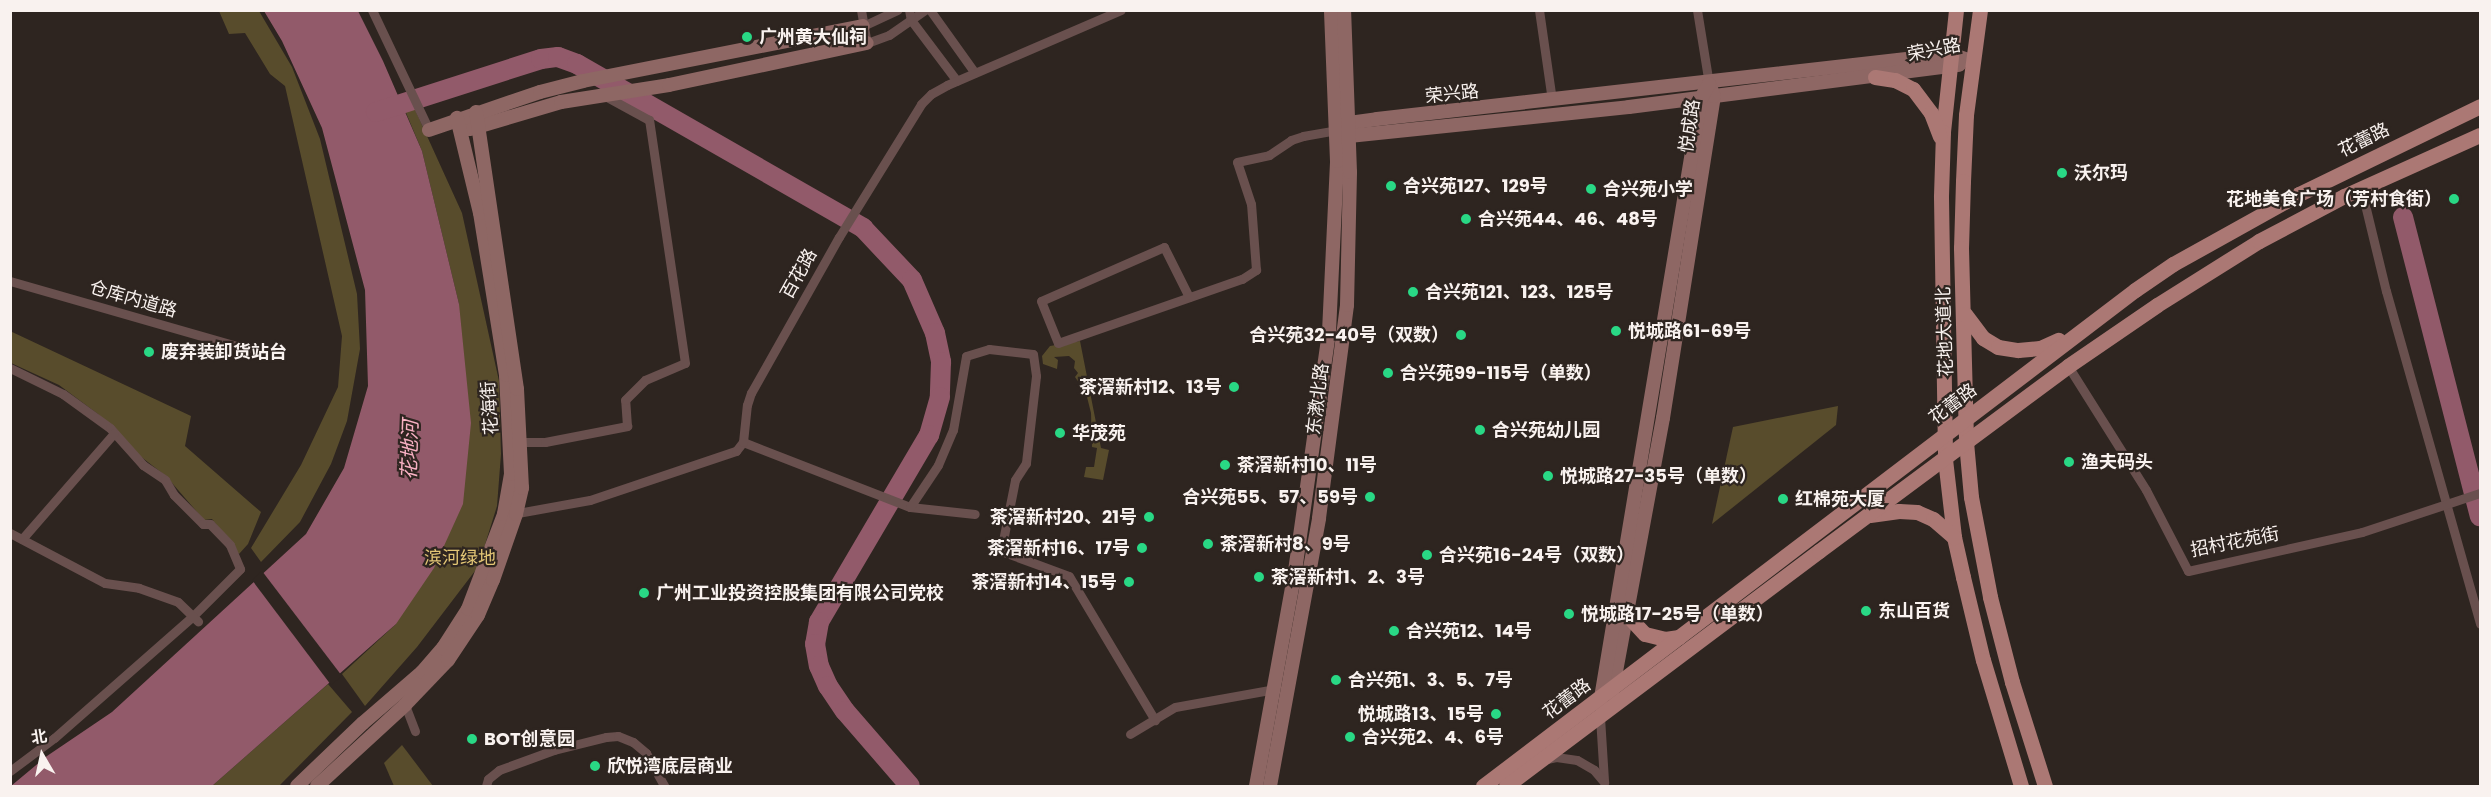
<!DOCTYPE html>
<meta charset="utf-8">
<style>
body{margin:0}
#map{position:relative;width:2491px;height:797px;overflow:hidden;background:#2e2520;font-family:Poppins,"Noto Sans SC",sans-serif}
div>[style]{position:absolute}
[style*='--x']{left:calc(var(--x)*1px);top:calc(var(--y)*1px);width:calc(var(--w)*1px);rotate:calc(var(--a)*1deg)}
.green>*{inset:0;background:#584c2c}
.water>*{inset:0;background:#925a6a}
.pier>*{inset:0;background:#2e2520}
.river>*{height:20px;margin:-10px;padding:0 10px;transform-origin:10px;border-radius:10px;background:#925a6a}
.street>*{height:9px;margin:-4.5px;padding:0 4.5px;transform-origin:4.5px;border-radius:4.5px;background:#69504e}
.secondary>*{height:14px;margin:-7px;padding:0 7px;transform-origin:7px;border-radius:7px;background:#8e6764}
.primary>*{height:15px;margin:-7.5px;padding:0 7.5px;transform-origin:7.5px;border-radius:7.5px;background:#ab7874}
.dots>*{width:16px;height:16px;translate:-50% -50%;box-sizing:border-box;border:3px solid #2e2520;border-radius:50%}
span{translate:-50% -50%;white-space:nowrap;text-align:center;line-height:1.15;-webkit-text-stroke:4.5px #2e2520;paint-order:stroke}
.poi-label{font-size:18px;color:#f9f2ef;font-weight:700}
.left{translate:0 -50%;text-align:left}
.right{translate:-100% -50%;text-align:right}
.street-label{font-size:18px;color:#f9f2ef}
.park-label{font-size:18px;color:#e3c675}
.water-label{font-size:20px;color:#f7b0c2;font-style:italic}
.frame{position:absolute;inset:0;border:12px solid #f9f2ef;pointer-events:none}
.north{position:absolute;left:12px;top:725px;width:60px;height:60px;-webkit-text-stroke:4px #2e2520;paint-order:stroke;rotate:351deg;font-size:16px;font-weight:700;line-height:24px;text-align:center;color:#f9f2ef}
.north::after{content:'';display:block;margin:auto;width:21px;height:27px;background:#f9f2ef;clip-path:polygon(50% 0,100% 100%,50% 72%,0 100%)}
</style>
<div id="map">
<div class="green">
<div style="clip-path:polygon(219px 11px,259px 11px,292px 67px,320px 139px,357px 294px,360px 349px,347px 421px,331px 464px,300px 522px,261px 562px,251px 548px,301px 465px,338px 387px,342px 336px,285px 86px,270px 74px,245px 33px,229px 34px)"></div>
<div style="clip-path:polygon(412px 103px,462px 213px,499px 381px,501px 454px,497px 506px,478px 567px,417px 647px,365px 706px,342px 674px,396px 624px,459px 304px,422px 151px,404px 108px)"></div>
<div style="clip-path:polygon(10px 331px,191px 416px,185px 446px,261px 512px,248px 544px,239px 554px,212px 519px,204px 520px,166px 476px,140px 456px,98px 414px,59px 385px,11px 363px)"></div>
<div style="clip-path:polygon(1080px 341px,1101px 448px,1109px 450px,1103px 480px,1084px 477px,1086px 467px,1094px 467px,1097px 448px,1092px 447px,1091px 413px,1086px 393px,1075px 377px,1078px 373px,1074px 368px,1075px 361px,1069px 356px,1054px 357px,1058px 360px,1057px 369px,1043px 364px,1042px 356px,1050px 346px)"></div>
<div style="clip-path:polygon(1838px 406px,1836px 425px,1712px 524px,1733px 427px)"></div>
<div style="clip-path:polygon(328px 684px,352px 712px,279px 786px,212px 786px)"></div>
<div style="clip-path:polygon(402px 745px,433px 786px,394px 786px,384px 763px)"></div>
</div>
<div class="water">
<div style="clip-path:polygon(264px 11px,358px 11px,383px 61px,422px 151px,459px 304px,471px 423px,463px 504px,434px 568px,396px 624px,212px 786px,11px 786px,47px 756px,112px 712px,306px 534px,344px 468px,368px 386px,365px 290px,322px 128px,282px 41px)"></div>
</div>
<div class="pier">
<div style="clip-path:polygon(262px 571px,342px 676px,331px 685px,252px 580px)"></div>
</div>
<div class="river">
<div style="--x:376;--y:112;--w:173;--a:-17.8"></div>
<div style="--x:541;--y:59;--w:17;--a:-7"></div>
<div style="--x:558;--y:57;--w:20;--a:20"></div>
<div style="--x:577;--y:64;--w:330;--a:29.8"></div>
<div style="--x:863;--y:228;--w:71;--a:46.7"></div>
<div style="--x:912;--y:280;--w:58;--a:66.5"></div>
<div style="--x:935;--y:333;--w:30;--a:78"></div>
<div style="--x:941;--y:362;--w:35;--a:92"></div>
<div style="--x:940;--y:397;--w:40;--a:106"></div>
<div style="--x:929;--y:435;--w:217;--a:120.5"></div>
<div style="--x:819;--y:622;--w:22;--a:100"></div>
<div style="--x:815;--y:644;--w:22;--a:80"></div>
<div style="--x:819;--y:666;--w:22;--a:66"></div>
<div style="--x:828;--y:686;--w:30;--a:56"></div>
<div style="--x:845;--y:711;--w:99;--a:49.1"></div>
<div style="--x:2403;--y:217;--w:309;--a:75.6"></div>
</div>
<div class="street">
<div style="--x:372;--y:10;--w:133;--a:64.6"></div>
<div style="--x:861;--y:10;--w:34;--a:80"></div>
<div style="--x:867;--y:43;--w:23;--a:-20"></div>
<div style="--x:889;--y:35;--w:44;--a:-34.8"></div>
<div style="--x:909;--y:10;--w:10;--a:79"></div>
<div style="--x:911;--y:20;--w:76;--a:53"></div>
<div style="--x:930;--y:10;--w:77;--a:54.5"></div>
<div style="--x:1539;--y:10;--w:91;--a:81.8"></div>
<div style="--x:1697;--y:10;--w:75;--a:80.8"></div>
<div style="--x:863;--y:26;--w:38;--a:-25"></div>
<div style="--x:2361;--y:188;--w:106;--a:76.4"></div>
<div style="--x:2386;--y:291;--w:346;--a:74.2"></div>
<div style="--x:10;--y:281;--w:247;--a:16"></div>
<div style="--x:1189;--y:297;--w:56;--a:-116.6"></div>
<div style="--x:1164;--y:247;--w:134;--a:156.3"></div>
<div style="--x:1041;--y:301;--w:45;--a:68"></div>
<div style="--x:1058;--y:343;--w:195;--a:-19.2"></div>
<div style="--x:1242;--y:279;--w:17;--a:-33"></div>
<div style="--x:1256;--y:270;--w:66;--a:-94.3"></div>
<div style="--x:1251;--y:204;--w:44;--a:-108.4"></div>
<div style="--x:1237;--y:162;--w:33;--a:-12"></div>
<div style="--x:1269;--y:155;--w:27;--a:-34"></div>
<div style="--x:1291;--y:140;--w:13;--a:-18"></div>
<div style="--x:1303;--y:136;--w:34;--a:-10"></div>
<div style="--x:2068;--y:366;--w:146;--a:57.8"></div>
<div style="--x:2146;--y:490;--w:91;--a:62.6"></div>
<div style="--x:2188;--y:571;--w:178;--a:-12.6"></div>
<div style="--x:2362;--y:532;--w:124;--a:-18.3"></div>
<div style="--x:10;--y:368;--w:59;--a:26.1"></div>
<div style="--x:63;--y:394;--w:58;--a:35.9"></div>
<div style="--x:110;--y:428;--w:50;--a:48.3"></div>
<div style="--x:143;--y:465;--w:27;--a:34"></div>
<div style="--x:165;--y:480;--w:17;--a:59"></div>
<div style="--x:174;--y:495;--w:41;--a:45"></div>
<div style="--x:203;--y:524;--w:7;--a:0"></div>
<div style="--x:210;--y:524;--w:29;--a:46"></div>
<div style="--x:230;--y:545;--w:26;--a:67"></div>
<div style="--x:240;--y:569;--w:66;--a:135"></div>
<div style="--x:193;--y:616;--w:185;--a:138.7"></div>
<div style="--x:54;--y:738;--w:55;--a:143.1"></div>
<div style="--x:522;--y:442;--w:23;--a:0"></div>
<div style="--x:545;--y:442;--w:84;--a:-11"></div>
<div style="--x:627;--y:426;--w:26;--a:-94"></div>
<div style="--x:625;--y:400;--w:28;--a:-45"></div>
<div style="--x:645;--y:380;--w:43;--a:-23"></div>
<div style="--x:685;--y:363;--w:246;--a:-98.4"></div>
<div style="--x:649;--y:120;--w:50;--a:-151.4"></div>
<div style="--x:743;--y:442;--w:179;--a:21.3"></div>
<div style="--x:910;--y:507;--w:65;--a:6.1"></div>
<div style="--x:910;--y:507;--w:50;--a:-56.3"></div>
<div style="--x:938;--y:465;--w:38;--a:-67"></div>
<div style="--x:953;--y:430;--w:75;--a:-80"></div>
<div style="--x:966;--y:356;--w:24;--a:-17"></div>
<div style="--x:989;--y:349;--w:44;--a:6.5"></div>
<div style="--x:1033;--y:354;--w:22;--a:82"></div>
<div style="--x:1036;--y:376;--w:88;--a:96.6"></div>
<div style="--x:1026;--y:463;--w:20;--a:123"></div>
<div style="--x:1015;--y:480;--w:72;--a:101.2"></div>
<div style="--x:1001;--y:551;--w:72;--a:20.2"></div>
<div style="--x:1069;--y:576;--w:168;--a:59.2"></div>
<div style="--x:512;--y:514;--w:79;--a:-10.2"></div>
<div style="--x:590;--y:500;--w:154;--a:-18.6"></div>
<div style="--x:736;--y:451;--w:11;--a:-52"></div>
<div style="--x:743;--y:442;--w:37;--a:-84"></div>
<div style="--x:747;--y:405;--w:13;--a:-72"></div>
<div style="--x:751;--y:393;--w:179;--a:-60.6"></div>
<div style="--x:839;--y:237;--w:156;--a:-58.3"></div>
<div style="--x:921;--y:104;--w:14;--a:-45"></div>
<div style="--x:931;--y:94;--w:18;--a:-29"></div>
<div style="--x:947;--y:85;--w:189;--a:-23.3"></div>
<div style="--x:10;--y:533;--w:107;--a:27.8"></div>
<div style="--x:105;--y:583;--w:34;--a:8"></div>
<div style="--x:139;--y:588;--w:41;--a:19.7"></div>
<div style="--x:178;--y:602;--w:28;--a:44"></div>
<div style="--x:22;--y:539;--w:140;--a:-49"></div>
<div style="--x:405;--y:705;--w:28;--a:69"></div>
<div style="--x:1600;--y:717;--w:64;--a:86.4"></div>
<div style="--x:1130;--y:734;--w:52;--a:-31"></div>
<div style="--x:1175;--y:707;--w:102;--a:-10.2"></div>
<div style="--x:1548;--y:759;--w:8;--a:-14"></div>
<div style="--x:1556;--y:757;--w:21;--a:8"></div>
<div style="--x:1577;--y:760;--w:20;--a:30"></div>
<div style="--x:1594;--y:770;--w:16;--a:50"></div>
<div style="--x:486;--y:786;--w:7;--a:-74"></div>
<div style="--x:488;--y:779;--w:14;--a:-39"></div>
<div style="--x:499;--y:770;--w:59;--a:-20"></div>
<div style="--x:554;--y:750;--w:54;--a:-14"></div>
<div style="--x:606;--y:737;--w:12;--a:-5"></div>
<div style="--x:618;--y:736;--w:16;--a:22"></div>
<div style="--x:633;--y:742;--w:17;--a:40"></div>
<div style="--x:646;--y:753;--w:38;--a:61"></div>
</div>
<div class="secondary">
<div style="--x:1342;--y:127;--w:8;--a:-30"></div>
<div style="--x:1349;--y:123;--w:28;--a:-8"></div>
<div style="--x:1377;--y:119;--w:577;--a:-6.47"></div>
<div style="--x:1950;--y:54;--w:23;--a:18"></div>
<div style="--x:470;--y:129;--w:95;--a:-16.5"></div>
<div style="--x:561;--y:102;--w:109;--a:-8.9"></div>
<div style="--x:669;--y:85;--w:202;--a:-12"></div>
<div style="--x:429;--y:130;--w:117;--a:-18.9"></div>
<div style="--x:540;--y:92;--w:44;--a:-14.3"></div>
<div style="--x:583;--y:81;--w:285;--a:-11.1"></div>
<div style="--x:1341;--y:132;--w:9;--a:27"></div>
<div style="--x:1349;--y:136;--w:281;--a:-5.9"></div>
<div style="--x:1629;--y:107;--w:333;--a:-7.3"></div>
<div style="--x:1612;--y:693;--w:280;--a:-79.5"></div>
<div style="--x:1663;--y:418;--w:326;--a:-81"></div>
<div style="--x:1714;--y:96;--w:13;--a:-113"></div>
<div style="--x:1600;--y:704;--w:614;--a:-80.54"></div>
<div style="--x:1701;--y:98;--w:16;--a:-60"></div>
<div style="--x:297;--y:786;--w:91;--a:-43.7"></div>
<div style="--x:363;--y:723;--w:78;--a:-40.8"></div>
<div style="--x:422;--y:672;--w:32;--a:-49"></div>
<div style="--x:443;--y:648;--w:46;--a:-57.3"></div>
<div style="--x:468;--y:609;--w:102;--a:-69.2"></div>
<div style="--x:504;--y:514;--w:41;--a:-80.1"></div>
<div style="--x:511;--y:474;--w:99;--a:-92.9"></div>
<div style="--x:506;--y:375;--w:164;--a:-99.1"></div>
<div style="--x:480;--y:213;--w:98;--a:-103.6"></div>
<div style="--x:317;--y:786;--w:120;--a:-42.6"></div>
<div style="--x:405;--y:705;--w:62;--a:-46.3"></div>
<div style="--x:448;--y:660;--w:54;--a:-56.3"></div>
<div style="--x:478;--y:615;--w:38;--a:-67"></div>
<div style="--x:493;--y:580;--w:70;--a:-70.8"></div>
<div style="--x:516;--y:514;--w:27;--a:-77"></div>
<div style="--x:522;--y:488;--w:99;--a:-92.9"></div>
<div style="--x:517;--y:389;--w:280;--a:-98.4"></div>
<div style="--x:1256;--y:786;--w:219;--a:-79.7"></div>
<div style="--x:1295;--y:571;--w:241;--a:-81.9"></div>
<div style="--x:1329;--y:332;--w:171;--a:-87.3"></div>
<div style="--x:1337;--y:161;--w:151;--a:-92.3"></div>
<div style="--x:1270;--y:786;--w:272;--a:-79.6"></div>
<div style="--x:1319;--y:518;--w:215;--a:-82.5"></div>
<div style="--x:1347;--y:305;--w:133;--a:-88.7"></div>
<div style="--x:1350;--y:172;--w:162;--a:-92.1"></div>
</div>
<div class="primary">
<div style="--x:1956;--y:10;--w:123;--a:96.1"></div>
<div style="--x:1943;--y:132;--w:65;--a:91.8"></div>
<div style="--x:1941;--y:197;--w:262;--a:89.1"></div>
<div style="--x:1945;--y:459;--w:79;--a:83.4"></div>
<div style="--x:1954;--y:537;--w:41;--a:77.3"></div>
<div style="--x:1963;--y:577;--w:85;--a:76.5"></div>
<div style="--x:1983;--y:660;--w:132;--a:73.2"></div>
<div style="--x:1980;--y:10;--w:106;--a:97.6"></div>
<div style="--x:1966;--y:115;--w:66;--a:92.6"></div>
<div style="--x:1963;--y:181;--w:67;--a:91.7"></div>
<div style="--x:1961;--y:248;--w:194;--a:88.5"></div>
<div style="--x:1966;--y:442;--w:55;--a:84.8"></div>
<div style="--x:1971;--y:497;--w:102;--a:79.2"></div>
<div style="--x:1990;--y:597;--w:88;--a:75.5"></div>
<div style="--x:2012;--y:682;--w:109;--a:72.4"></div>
<div style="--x:1875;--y:77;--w:20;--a:9"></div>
<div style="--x:1895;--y:80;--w:20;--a:27"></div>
<div style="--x:1913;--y:89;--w:30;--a:53"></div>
<div style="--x:1931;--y:113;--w:25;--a:69"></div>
<div style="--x:1965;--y:314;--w:30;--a:53"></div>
<div style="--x:1983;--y:338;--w:17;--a:31"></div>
<div style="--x:1998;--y:347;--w:20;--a:9"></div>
<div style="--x:2018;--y:350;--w:22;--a:-5"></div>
<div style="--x:2040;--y:348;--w:20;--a:-24"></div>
<div style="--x:1870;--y:515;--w:29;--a:-8"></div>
<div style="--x:1899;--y:511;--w:18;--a:3"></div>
<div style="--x:1917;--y:512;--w:17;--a:24"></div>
<div style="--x:1933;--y:519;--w:28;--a:41"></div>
<div style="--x:1627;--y:615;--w:26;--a:47"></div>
<div style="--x:1645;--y:634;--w:21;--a:14"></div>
<div style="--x:1665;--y:639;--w:14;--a:-8"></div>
<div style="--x:1483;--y:786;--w:819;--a:-37.26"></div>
<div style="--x:2135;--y:290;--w:46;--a:-34.4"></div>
<div style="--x:2173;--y:264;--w:144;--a:-29.1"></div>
<div style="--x:2299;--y:194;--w:201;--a:-25.9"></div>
<div style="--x:1506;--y:786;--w:391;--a:-36.9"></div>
<div style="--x:1819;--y:551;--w:310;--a:-36.6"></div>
<div style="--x:2068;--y:366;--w:108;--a:-34.4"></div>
<div style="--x:2157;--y:305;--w:120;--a:-32.1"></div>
<div style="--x:2259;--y:241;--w:96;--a:-27.9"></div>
<div style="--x:2344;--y:196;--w:149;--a:-24.2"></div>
</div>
<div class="dots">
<div style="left:747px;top:37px;background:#29d885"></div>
<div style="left:2062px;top:173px;background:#29d885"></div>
<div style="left:1391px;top:186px;background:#29d885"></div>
<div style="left:1591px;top:189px;background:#29d885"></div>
<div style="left:2454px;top:199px;background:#29d885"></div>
<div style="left:1466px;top:219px;background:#29d885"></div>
<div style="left:1413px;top:292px;background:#29d885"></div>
<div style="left:1616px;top:331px;background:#29d885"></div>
<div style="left:1461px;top:335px;background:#29d885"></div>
<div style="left:149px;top:352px;background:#29d885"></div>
<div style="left:1388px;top:373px;background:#29d885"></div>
<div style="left:1234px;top:387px;background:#29d885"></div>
<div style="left:1480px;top:430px;background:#29d885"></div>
<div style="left:1060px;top:433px;background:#29d885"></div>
<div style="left:2069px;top:462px;background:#29d885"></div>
<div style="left:1225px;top:465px;background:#29d885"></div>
<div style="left:1548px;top:476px;background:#29d885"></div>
<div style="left:1370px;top:497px;background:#29d885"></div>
<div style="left:1783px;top:499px;background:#29d885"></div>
<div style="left:1149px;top:517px;background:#29d885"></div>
<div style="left:1208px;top:544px;background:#29d885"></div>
<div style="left:1142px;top:548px;background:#29d885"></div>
<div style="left:1427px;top:555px;background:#29d885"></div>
<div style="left:1259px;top:577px;background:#29d885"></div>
<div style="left:1129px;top:582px;background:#29d885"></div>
<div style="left:644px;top:593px;background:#29d885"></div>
<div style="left:1866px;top:611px;background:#29d885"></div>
<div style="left:1569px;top:614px;background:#29d885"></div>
<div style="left:1394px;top:631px;background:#29d885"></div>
<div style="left:1336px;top:680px;background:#29d885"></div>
<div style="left:1496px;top:714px;background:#29d885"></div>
<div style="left:1350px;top:737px;background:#29d885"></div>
<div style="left:472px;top:739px;background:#29d885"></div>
<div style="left:595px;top:766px;background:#29d885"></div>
</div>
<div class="poi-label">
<span class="left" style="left:759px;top:37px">广州黄大仙祠</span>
<span class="left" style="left:2074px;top:173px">沃尔玛</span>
<span class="left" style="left:1403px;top:186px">合兴苑127、129号</span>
<span class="left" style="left:1603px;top:189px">合兴苑小学</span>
<span class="right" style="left:2442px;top:199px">花地美食广场（芳村食街）</span>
<span class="left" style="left:1478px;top:219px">合兴苑44、46、48号</span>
<span class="left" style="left:1425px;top:292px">合兴苑121、123、125号</span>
<span class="left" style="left:1628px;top:331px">悦城路61-69号</span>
<span class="right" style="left:1449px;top:335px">合兴苑32-40号（双数）</span>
<span class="left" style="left:161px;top:352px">废弃装卸货站台</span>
<span class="left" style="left:1400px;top:373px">合兴苑99-115号（单数）</span>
<span class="right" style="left:1222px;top:387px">茶滘新村12、13号</span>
<span class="left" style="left:1492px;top:430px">合兴苑幼儿园</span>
<span class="left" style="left:1072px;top:433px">华茂苑</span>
<span class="left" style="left:2081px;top:462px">渔夫码头</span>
<span class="left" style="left:1237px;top:465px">茶滘新村10、11号</span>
<span class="left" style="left:1560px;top:476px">悦城路27-35号（单数）</span>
<span class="right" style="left:1358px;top:497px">合兴苑55、57、59号</span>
<span class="left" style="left:1795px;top:499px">红棉苑大厦</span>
<span class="right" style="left:1137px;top:517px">茶滘新村20、21号</span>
<span class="left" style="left:1220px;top:544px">茶滘新村8、9号</span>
<span class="right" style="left:1130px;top:548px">茶滘新村16、17号</span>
<span class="left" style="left:1439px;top:555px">合兴苑16-24号（双数）</span>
<span class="left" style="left:1271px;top:577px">茶滘新村1、2、3号</span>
<span class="right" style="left:1117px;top:582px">茶滘新村14、15号</span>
<span class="left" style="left:656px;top:593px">广州工业投资控股集团有限公司党校</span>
<span class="left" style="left:1878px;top:611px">东山百货</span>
<span class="left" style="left:1581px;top:614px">悦城路17-25号（单数）</span>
<span class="left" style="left:1406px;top:631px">合兴苑12、14号</span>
<span class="left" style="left:1348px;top:680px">合兴苑1、3、5、7号</span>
<span class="right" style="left:1484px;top:714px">悦城路13、15号</span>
<span class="left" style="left:1362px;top:737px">合兴苑2、4、6号</span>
<span class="left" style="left:484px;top:739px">BOT创意园</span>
<span class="left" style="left:607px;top:766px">欣悦湾底层商业</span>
</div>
<div class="street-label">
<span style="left:1934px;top:50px;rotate:-11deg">荣兴路</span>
<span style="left:1452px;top:94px;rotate:-6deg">荣兴路</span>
<span style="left:1690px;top:126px;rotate:-82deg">悦成路</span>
<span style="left:2364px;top:140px;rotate:-26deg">花蕾路</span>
<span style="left:799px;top:274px;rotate:-61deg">百花路</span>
<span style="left:133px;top:299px;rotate:16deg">仓库内道路</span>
<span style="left:1945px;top:332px;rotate:-92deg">花地大道北</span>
<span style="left:1318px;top:399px;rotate:-83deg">东漖北路</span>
<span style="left:1953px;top:404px;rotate:-37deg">花蕾路</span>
<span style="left:490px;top:408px;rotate:-94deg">花海街</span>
<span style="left:2235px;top:542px;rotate:-11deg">招村花苑街</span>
<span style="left:1567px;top:699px;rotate:-37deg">花蕾路</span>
</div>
<div class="park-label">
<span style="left:460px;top:558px">滨河绿地</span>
</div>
<div class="water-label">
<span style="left:410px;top:450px;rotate:-88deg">花地河</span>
</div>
<div class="frame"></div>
<div class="north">北</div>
</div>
